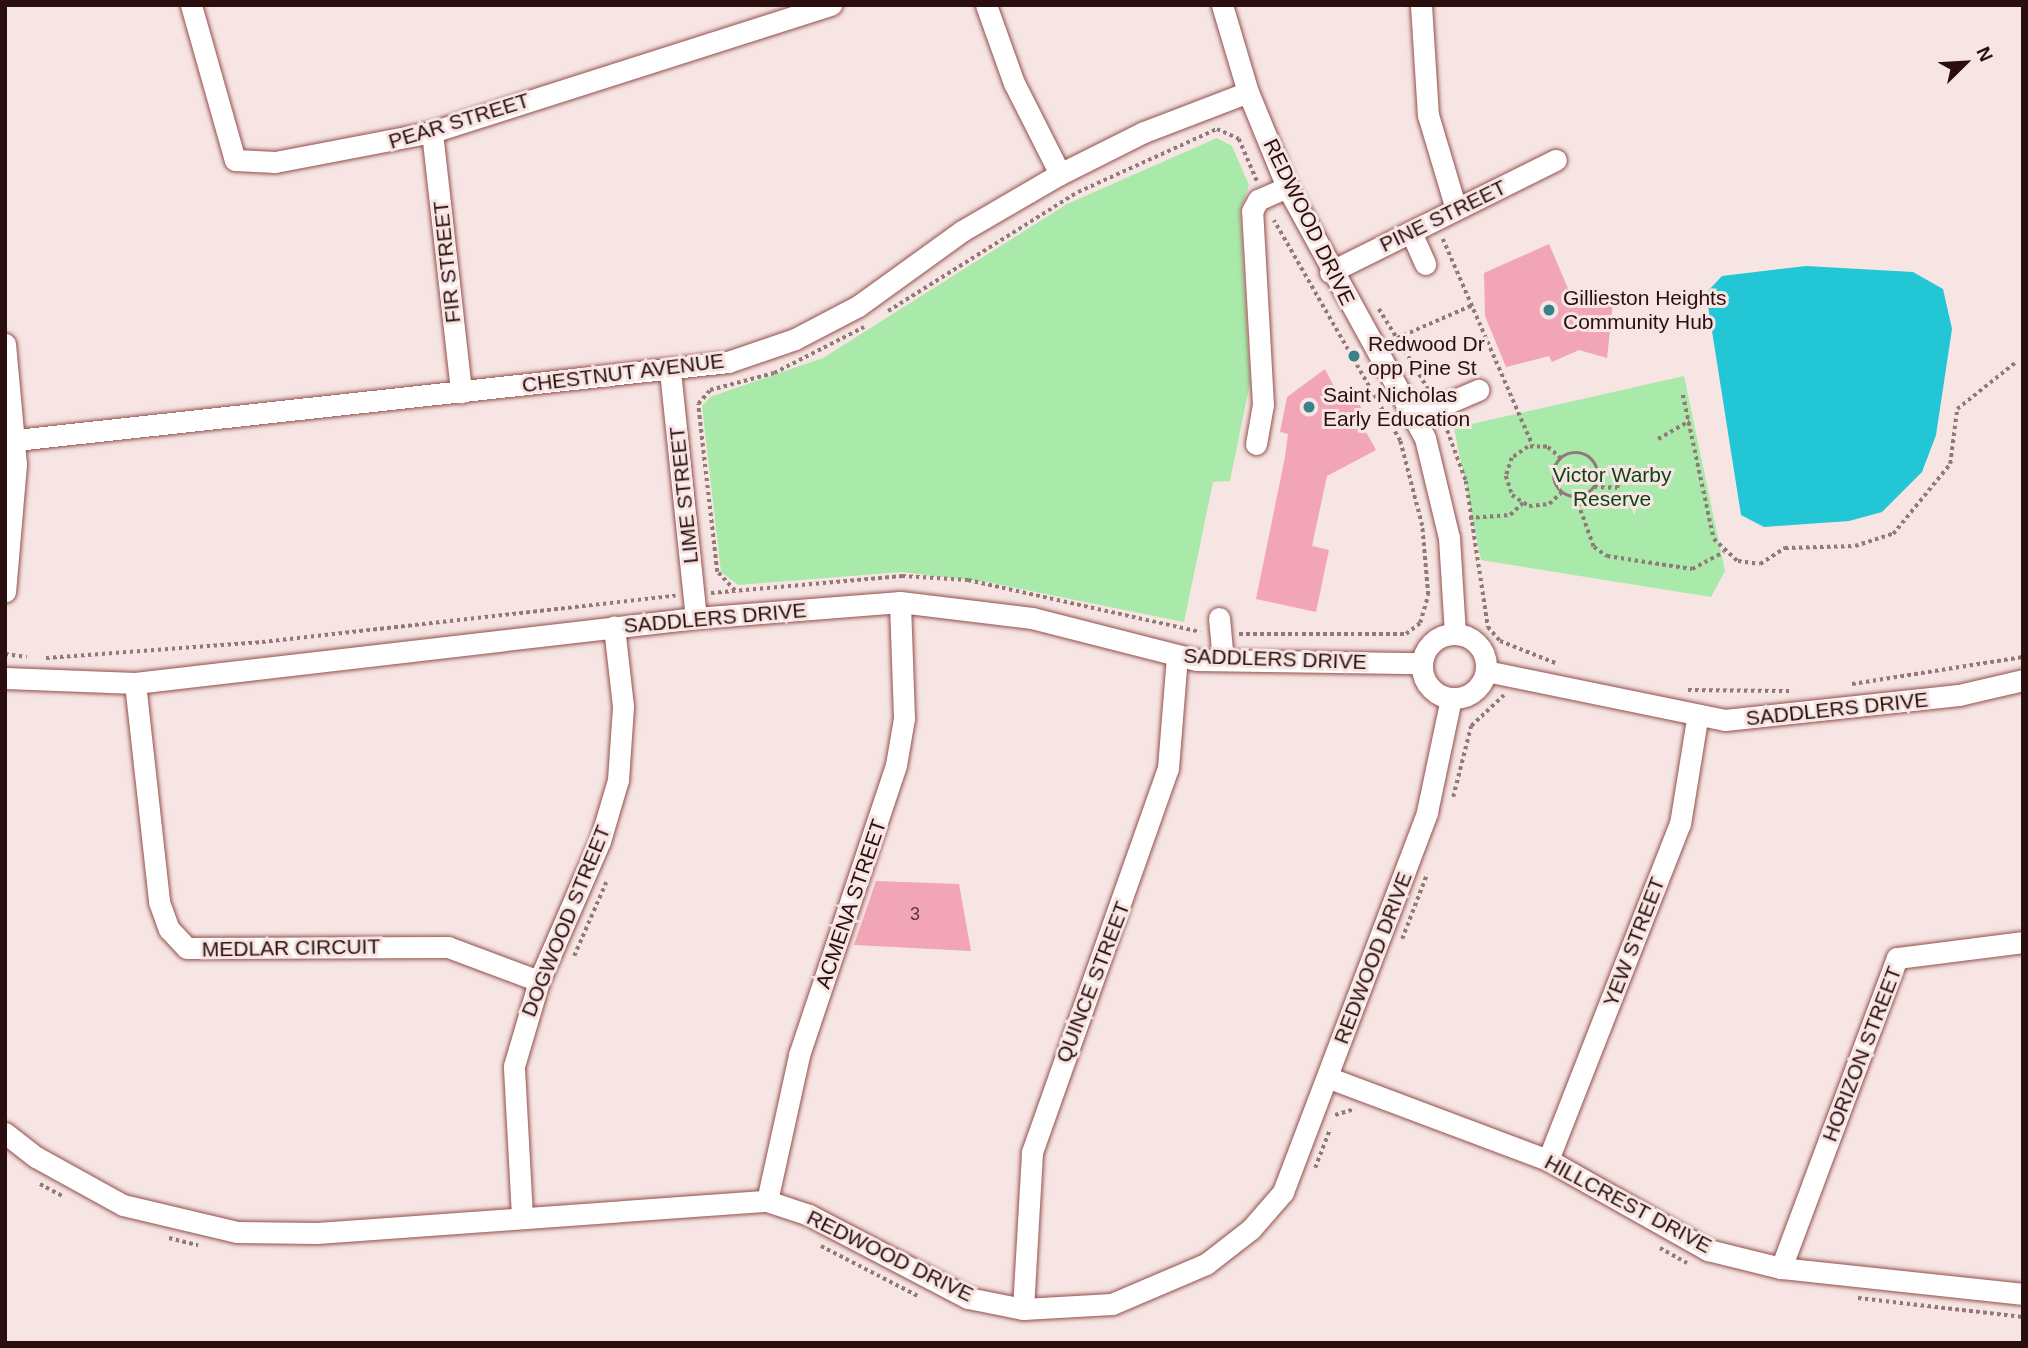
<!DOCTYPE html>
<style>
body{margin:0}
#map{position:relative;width:2028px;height:1348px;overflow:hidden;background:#f6e5e3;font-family:Helvetica,sans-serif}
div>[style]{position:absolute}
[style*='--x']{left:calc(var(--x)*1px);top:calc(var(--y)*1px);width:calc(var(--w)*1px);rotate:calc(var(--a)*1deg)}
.green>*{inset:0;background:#a9e9a9}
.water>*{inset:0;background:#22c6d4}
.building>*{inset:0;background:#f1a5b6}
.path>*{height:3.5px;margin-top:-1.75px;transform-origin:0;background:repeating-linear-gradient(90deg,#907978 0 3.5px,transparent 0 7px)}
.path>.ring{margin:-1.75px;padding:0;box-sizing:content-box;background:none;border:3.5px solid #907978;border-radius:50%}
.roads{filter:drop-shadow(0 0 2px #934f4b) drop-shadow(0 0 2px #934f4b)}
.minor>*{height:21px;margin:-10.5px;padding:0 10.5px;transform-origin:10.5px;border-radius:10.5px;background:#fff}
.minor>.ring{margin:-10.5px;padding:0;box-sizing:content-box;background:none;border:21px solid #fff;border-radius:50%}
.dots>*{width:19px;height:19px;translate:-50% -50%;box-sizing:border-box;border:4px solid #f6e5e3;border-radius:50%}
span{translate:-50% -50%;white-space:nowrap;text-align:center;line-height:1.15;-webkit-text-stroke:6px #f6e5e3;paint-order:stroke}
.number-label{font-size:18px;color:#5c3438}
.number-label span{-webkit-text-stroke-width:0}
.street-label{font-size:21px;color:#2b0f0e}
.poi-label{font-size:21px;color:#2b0f0e}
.left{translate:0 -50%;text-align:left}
.park-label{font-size:21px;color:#104315}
.frame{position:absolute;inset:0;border:7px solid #2b0f0e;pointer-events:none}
.north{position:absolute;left:1930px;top:28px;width:70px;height:70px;-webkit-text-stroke:5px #f6e5e3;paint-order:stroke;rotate:66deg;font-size:19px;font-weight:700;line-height:28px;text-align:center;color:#2b0f0e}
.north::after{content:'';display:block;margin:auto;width:24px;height:32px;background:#2b0f0e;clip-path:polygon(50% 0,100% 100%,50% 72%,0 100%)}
</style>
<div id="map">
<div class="green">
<div style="clip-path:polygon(1217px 138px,1232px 146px,1249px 185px,1240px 212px,1250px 383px,1230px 481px,1213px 482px,1184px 622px,987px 582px,902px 572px,738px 585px,721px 572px,702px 406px,710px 397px,823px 358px,1067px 204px)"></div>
<div style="clip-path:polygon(1684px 376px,1725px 571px,1711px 597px,1481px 560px,1454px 428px)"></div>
</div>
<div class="water">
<div style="clip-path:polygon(1806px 266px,1913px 272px,1943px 289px,1952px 329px,1936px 435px,1922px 472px,1882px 512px,1849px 521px,1764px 527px,1741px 515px,1706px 293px,1722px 276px)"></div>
</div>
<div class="building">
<div style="clip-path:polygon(1549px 244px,1573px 300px,1613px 302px,1607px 358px,1579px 350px,1552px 362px,1549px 356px,1506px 367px,1485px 316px,1484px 273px)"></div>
<div style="clip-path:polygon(1325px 369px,1340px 398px,1353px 392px,1362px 409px,1355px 412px,1376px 450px,1327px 476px,1312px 546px,1329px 550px,1316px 612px,1256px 599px,1285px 457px,1288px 434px,1280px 432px,1287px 397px)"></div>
<div style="clip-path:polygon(876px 881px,959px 884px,971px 951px,854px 945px)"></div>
</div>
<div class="path">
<div style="--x:1443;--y:239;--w:226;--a:66.5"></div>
<div style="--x:1379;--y:309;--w:97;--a:58.4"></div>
<div style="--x:888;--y:311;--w:224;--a:-32.1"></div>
<div style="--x:1078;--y:192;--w:153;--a:-24.4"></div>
<div style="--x:1217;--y:129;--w:24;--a:24"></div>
<div style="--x:1239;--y:139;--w:46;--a:66.8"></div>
<div style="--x:1397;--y:338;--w:83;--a:-23.5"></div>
<div style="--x:1683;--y:395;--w:147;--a:77.9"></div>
<div style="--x:1714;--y:539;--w:33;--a:43"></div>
<div style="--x:1738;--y:561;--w:22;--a:8"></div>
<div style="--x:1760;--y:564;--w:30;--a:-33"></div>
<div style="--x:1785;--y:548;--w:70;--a:-1.6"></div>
<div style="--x:1855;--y:546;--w:40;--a:-18"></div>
<div style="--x:1893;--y:534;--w:90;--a:-50.8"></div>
<div style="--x:1950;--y:464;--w:55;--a:-82.7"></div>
<div style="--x:1957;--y:409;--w:75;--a:-38.5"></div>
<div style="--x:1445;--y:424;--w:61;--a:69.8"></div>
<div style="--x:1466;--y:481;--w:148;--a:81.4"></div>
<div style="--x:1488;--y:627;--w:18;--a:49"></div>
<div style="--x:1500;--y:641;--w:62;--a:21.6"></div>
<div style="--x:1658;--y:439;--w:36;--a:-30"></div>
<div class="ring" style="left:1554px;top:453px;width:40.5px;height:40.5px"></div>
<div style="--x:1561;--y:459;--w:18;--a:-139"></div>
<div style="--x:1547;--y:447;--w:19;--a:180"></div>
<div style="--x:1528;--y:447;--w:19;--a:145"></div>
<div style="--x:1512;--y:458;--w:19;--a:108"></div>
<div style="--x:1506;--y:476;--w:20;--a:72"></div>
<div style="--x:1512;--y:495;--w:20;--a:33"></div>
<div style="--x:1529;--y:506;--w:20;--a:-6"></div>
<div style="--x:1549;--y:504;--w:18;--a:-43"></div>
<div style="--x:1594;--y:487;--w:23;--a:2"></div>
<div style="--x:1617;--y:488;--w:22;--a:-80"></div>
<div style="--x:1576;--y:497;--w:53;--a:70.2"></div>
<div style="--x:1594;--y:547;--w:16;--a:35"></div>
<div style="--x:1607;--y:556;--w:86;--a:8.7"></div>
<div style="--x:1692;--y:569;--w:36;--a:-28"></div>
<div style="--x:1469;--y:518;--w:41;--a:-4.2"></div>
<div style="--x:1510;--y:515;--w:18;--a:-43"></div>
<div style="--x:735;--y:591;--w:26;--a:-133"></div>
<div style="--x:717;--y:572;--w:169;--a:-96.5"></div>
<div style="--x:698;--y:404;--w:18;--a:-49"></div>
<div style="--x:710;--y:390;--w:66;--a:-14.9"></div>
<div style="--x:774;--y:373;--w:101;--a:-27.1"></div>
<div style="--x:711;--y:593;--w:192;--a:-5.1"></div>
<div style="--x:902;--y:576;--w:66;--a:3.5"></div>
<div style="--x:968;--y:580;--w:238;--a:12.6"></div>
<div style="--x:1239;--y:634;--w:167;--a:0"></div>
<div style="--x:1406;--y:634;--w:18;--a:-38"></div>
<div style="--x:1420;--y:623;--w:29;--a:-74"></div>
<div style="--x:1428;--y:595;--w:69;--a:-95"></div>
<div style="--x:1422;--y:526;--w:88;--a:-104.5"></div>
<div style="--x:1400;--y:441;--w:254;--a:-119.8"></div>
<div style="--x:5;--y:654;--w:22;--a:8"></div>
<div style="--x:46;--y:658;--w:217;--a:-4.2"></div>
<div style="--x:262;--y:642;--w:416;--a:-6.4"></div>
<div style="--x:1852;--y:684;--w:173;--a:-9"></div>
<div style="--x:1688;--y:690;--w:101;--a:0.6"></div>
<div style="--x:1453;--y:797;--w:73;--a:-75.8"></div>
<div style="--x:1471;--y:726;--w:45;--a:-43.2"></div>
<div style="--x:1402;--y:939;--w:70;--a:-69"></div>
<div style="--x:574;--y:956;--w:83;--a:-66.5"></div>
<div style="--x:1335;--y:1115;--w:21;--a:-17"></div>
<div style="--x:1315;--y:1168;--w:42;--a:-69"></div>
<div style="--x:40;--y:1184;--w:27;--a:28"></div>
<div style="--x:169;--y:1238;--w:30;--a:14"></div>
<div style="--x:821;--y:1246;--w:111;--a:27.3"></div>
<div style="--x:1660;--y:1248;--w:31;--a:29"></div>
<div style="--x:1858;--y:1298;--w:166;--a:6.6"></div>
</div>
<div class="roads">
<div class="minor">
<div style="--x:191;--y:5;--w:161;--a:74.2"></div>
<div style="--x:235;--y:160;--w:40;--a:2.9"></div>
<div style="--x:275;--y:162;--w:160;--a:-10.8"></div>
<div style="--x:432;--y:132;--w:419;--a:-17.7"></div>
<div style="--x:986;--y:5;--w:83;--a:70.3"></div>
<div style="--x:1014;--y:83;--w:102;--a:63.2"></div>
<div style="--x:1222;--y:5;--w:91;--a:73.4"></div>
<div style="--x:1248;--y:92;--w:103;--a:67.7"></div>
<div style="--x:1287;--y:187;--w:286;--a:61.2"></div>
<div style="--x:1425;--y:438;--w:103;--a:76.5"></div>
<div style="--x:1449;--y:538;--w:96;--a:86.4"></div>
<div style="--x:1421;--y:5;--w:110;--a:86.4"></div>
<div style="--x:1428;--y:115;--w:98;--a:73.4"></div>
<div style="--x:432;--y:132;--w:262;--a:83.6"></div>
<div style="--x:1411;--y:232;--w:35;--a:66"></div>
<div style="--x:1330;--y:272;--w:252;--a:-26.4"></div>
<div style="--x:5;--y:344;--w:121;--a:84.8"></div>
<div style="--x:16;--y:464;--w:128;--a:94.9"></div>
<div style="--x:670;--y:371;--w:248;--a:84"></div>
<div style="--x:1415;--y:417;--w:69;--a:-23.2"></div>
<div style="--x:16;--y:440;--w:716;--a:-6.25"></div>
<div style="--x:728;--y:362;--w:71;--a:-18.9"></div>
<div style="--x:795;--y:339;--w:71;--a:-27.6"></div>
<div style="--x:858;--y:306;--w:128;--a:-35.8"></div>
<div style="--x:962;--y:231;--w:113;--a:-30.2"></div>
<div style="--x:1060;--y:174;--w:94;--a:-26.6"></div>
<div style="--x:1144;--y:132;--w:111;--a:-21"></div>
<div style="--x:1256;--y:444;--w:40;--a:-80"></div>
<div style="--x:1263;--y:405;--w:194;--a:-93.2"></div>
<div style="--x:1252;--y:211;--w:13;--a:-61"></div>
<div style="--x:1258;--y:200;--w:32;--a:-24"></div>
<div style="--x:1219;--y:618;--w:42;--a:84.6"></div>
<div class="ring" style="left:1422px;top:634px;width:43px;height:43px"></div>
<div style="--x:1486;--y:671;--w:244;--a:11.6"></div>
<div style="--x:1725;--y:720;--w:235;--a:-6.1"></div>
<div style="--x:1959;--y:695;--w:66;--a:-13.2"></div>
<div style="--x:5;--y:678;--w:130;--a:2.2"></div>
<div style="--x:135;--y:683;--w:565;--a:-6.61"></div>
<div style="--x:696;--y:618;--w:205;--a:-4.5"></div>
<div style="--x:900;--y:602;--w:133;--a:6.9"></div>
<div style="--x:1032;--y:618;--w:170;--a:14.3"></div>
<div style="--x:1197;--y:660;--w:225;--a:0.8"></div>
<div style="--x:135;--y:683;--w:220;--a:83.7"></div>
<div style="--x:159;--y:902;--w:29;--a:70"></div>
<div style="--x:169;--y:929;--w:26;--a:47"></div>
<div style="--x:187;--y:948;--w:261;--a:-0.2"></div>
<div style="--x:448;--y:947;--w:97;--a:20.5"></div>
<div style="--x:1327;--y:1077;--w:236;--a:20.6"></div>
<div style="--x:1548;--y:1160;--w:184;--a:29.4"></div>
<div style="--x:1708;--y:1250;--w:75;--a:13.9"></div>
<div style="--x:1781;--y:1268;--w:243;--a:6.1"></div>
<div style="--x:5;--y:1133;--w:39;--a:38"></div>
<div style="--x:36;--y:1157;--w:99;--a:28.9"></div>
<div style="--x:123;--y:1205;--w:117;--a:13.3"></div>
<div style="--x:237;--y:1232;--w:80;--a:0.7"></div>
<div style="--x:317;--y:1233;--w:451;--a:-4.1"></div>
<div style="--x:767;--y:1201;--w:44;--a:18.4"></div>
<div style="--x:809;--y:1215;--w:179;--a:27.6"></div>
<div style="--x:968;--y:1298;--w:56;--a:11.3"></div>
<div style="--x:1023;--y:1309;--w:89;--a:-3.2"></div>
<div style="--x:1112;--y:1304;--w:102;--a:-23.1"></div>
<div style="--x:1206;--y:1264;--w:57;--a:-37.9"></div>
<div style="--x:1251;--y:1229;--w:49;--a:-49.1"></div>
<div style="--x:1283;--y:1192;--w:406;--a:-69.2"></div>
<div style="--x:1427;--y:812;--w:116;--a:-78.1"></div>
<div style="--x:1548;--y:1160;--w:361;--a:-68.6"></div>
<div style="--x:1680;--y:824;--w:106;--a:-80.8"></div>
<div style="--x:767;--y:1201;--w:149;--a:-77.6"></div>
<div style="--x:799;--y:1055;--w:306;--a:-71.5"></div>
<div style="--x:896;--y:765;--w:48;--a:-80.3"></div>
<div style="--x:904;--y:718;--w:116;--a:-92"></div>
<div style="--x:522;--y:1216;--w:150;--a:-93.1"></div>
<div style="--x:514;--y:1066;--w:89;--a:-73.6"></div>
<div style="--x:539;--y:981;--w:153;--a:-66.5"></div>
<div style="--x:600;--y:841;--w:64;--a:-73.6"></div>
<div style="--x:618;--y:780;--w:74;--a:-86.1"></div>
<div style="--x:623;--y:706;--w:80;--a:-96.5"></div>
<div style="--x:1781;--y:1268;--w:331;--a:-69.5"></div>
<div style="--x:1897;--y:958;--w:127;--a:-7.2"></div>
<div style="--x:1023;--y:1309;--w:157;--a:-86.7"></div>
<div style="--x:1032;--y:1152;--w:407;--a:-70.5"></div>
<div style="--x:1168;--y:768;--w:111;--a:-85.4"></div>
</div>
</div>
<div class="dots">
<div style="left:1549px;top:310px;background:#3a8289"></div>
<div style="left:1354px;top:356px;background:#3a8289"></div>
<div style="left:1309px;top:407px;background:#3a8289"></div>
</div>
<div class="number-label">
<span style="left:915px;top:914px">3</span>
</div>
<div class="street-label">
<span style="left:459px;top:121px;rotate:-17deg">PEAR STREET</span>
<span style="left:1443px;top:216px;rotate:-26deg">PINE STREET</span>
<span style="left:1309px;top:222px;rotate:64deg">REDWOOD DRIVE</span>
<span style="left:447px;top:262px;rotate:-96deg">FIR STREET</span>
<span style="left:623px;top:373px;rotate:-7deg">CHESTNUT AVENUE</span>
<span style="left:684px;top:495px;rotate:-96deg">LIME STREET</span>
<span style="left:715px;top:618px;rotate:-5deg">SADDLERS DRIVE</span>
<span style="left:1275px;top:659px;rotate:2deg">SADDLERS DRIVE</span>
<span style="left:1837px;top:709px;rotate:-6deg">SADDLERS DRIVE</span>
<span style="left:851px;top:904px;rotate:-71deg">ACMENA STREET</span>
<span style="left:566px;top:921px;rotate:-68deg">DOGWOOD STREET</span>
<span style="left:1634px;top:942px;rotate:-69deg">YEW STREET</span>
<span style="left:291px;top:948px;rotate:-1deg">MEDLAR CIRCUIT</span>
<span style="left:1373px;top:958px;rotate:-69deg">REDWOOD DRIVE</span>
<span style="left:1093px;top:982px;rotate:-69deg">QUINCE STREET</span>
<span style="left:1862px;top:1054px;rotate:-69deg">HORIZON STREET</span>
<span style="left:1628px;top:1204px;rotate:28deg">HILLCREST DRIVE</span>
<span style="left:890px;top:1256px;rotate:26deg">REDWOOD DRIVE</span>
</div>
<div class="poi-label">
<span class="left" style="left:1563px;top:310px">Gillieston Heights<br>Community Hub</span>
<span class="left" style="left:1368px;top:356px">Redwood Dr<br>opp Pine St</span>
<span class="left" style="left:1323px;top:407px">Saint Nicholas<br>Early Education</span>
</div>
<div class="park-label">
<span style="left:1612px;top:487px">Victor Warby<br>Reserve</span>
</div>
<div class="frame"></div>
<div class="north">N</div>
</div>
